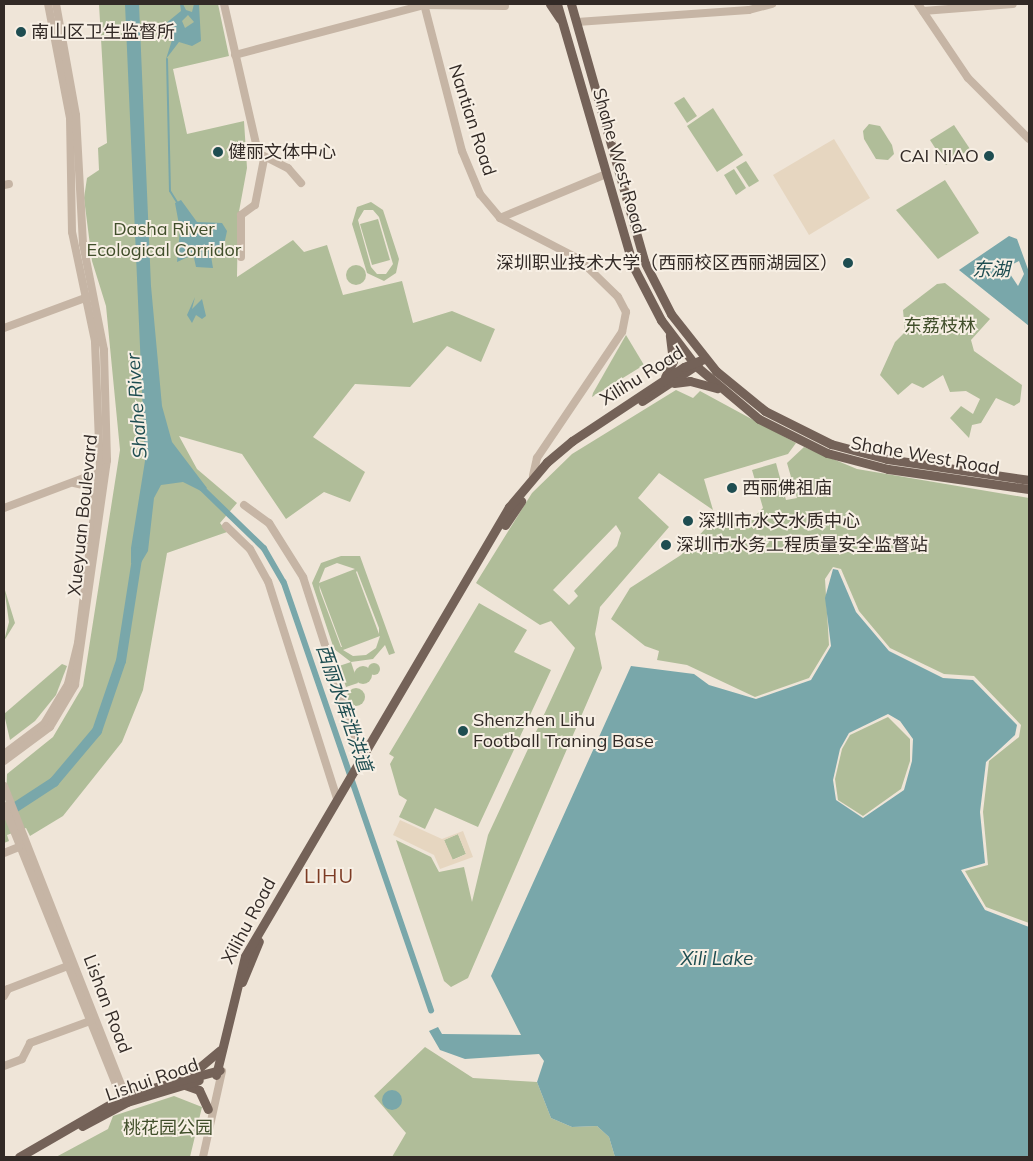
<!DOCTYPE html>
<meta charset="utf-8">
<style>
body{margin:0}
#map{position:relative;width:1033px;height:1161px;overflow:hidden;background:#efe5d8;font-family:Mulish,"Noto Sans SC",sans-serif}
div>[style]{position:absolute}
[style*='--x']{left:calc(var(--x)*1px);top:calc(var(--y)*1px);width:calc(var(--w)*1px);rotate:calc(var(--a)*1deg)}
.green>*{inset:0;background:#b0bd99}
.round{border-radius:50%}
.plaza>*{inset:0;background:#e6d6c0}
.water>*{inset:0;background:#79a7aa}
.stream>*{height:2px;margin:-1px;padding:0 1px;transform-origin:1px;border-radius:1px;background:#79a7aa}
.canal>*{height:5.5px;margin:-2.75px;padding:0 2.75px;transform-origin:2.75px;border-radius:2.75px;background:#79a7aa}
.river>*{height:10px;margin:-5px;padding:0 5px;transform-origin:5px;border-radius:5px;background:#79a7aa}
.minor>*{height:8px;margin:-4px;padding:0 4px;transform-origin:4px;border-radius:4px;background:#c6b5a5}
.major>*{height:9px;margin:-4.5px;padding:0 4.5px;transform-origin:4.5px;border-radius:4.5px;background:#746258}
.dots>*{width:14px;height:14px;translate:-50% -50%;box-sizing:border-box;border:2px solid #f7efe4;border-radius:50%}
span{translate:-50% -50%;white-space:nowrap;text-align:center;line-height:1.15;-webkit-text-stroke:4px #f7efe4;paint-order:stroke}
.poi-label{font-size:18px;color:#322a26}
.left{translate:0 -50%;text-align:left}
.right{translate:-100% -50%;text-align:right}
.street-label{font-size:18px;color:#322a26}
.park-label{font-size:18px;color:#414f2b}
.water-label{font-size:19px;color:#1e4d51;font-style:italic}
.quarter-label{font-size:20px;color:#7c3b24;letter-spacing:1px}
.frame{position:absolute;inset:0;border:5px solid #322a26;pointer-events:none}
</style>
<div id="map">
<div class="green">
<div style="clip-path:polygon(99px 4px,218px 4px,229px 56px,173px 69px,187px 134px,244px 121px,247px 168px,238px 217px,237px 277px,293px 240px,304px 252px,327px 245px,343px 295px,402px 281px,413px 323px,452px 311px,495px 329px,481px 362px,447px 346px,410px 387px,355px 384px,313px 437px,365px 472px,350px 502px,324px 492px,286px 519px,242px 454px,179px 436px,197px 469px,237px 503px,220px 523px,227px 532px,167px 553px,143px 690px,122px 742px,63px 816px,30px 836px,26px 828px,7px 835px,9px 841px,4px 843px,7px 774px,53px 737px,83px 686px,120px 450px,106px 306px,92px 261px,84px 198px,87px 178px,99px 170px,98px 148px,107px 143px)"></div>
<div style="clip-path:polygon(684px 97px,697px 116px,687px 123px,674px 103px)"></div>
<div style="clip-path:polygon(713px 108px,743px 155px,717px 172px,687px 126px)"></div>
<div style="clip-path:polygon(869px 124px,880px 126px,892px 145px,894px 154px,888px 160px,876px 159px,864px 139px,863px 131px)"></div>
<div style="clip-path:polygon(954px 125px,970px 149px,946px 165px,930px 140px)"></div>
<div style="clip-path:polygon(746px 161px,759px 181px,749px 187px,736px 167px)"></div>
<div style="clip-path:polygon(734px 169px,746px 188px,736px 195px,724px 175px)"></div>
<div style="clip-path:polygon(945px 180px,979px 233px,938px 259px,896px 210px)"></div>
<div style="clip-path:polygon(evenodd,371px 202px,383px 210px,399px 259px,396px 273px,384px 281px,367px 273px,352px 224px,357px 207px,371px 202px,364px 210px,373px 210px,379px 217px,393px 264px,386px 274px,377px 274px,371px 267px,358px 220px,364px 210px)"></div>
<div style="clip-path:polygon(378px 219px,390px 260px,372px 265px,360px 224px)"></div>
<div class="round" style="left:346px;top:265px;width:20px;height:20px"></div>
<div style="clip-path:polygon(945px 283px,990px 319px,971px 340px,974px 351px,1022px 385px,1020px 402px,1014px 406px,996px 398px,981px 423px,972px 425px,969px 438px,950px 418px,961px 406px,973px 414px,980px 399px,966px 391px,950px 392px,943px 375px,923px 388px,912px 383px,898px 395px,880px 375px,895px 342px,905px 332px,903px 310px,937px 284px)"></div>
<div style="clip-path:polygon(626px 335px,644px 365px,592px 397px,593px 393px)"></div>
<div style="clip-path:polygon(evenodd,676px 390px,693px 398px,700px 391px,796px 443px,788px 454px,704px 479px,713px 510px,659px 473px,638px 498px,669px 527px,600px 607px,595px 634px,602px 668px,468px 978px,451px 987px,444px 981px,396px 840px,431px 857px,439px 872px,464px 867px,472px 902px,488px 835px,575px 648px,551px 621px,540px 625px,476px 583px,532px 493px,572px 454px,676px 390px,616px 525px,621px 533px,617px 546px,574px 591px,578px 596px,569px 605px,553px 590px,616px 525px)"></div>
<div style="clip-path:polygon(804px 447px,857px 469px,1029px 498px,1029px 923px,986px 907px,965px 871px,988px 865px,983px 812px,989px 761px,1019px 737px,1021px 725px,974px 676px,944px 674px,890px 648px,859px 611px,841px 569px,833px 567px,825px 579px,829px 645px,809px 678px,755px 697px,687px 665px,657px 660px,659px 651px,645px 646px,611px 619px,630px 588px,681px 555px,716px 517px,722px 527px,755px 516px,763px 508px,752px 470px,776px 463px,786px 500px,797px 498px,787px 463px)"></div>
<div style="clip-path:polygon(evenodd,341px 556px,360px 556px,395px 653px,389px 655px,385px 645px,373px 659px,351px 662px,358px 683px,346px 687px,339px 666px,351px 662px,334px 649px,312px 583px,321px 563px,341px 556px,337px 563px,355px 569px,319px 583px,325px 568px,337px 563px,341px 556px,357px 571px,379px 628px,379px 634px,356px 572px,357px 571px,341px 556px,319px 585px,342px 647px,341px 647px,320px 591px,319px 585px,341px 556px,380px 636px,376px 648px,366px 655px,353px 656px,343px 650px,380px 636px)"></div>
<div style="clip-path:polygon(4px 587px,15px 623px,4px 641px,9px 622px)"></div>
<div style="clip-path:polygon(479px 603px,527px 630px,514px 652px,551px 670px,478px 827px,435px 808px,425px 829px,399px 817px,407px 800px,399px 795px,390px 764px,394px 757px,389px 754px)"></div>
<div class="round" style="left:368px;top:663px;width:12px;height:12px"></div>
<div style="clip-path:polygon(62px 664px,67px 666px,56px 695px,35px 721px,10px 740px,4px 714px)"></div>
<div class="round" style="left:354px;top:666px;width:18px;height:18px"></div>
<div class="round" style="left:347px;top:688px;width:18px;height:18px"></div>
<div style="clip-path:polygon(888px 717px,910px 739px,910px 761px,901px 789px,863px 816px,838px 800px,835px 779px,842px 749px,850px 735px)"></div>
<div style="clip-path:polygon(458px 834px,466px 854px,452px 860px,444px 840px)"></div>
<div style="clip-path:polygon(425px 1047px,473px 1078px,537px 1082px,551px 1118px,572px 1127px,597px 1126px,609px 1137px,615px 1157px,392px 1157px,406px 1133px,374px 1096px)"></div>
<div style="clip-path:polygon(174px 1096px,202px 1107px,190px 1157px,56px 1157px,108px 1129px,113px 1116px)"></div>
</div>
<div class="plaza">
<div style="clip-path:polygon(834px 139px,870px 198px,809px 235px,773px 175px)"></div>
<div style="clip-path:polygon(evenodd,400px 820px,442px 839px,463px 831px,473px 857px,440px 869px,434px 855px,393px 835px,400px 820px,458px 834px,466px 854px,453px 860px,444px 840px,458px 834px)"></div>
</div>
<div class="water">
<div style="clip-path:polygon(125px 4px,139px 4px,151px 286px,162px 406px,172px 442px,207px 488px,203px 492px,183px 482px,161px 485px,154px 498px,148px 551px,139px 566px,131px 563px,131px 548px,145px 461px)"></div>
<div style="clip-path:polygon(evenodd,180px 4px,183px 4px,186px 10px,192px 12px,194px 4px,199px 4px,201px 41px,192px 46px,179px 42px,166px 59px,172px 40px,165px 24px,181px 11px,180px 4px,188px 15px,194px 22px,185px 28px,182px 21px,188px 15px)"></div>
<div style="clip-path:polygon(181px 200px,197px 222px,222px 223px,227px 231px,222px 254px,211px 256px,213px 268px,196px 267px,194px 258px,188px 257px,177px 262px,180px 230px,175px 203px)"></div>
<div style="clip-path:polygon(evenodd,1009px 236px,1017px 239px,1029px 272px,1029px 326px,959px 270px,1009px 236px,1019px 261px,1024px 274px,1018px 286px,1010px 274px,1011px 265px,1019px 261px)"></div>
<div style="clip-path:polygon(195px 297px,192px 309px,202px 299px,206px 316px,202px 319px,196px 315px,192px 323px,187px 315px)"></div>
<div style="clip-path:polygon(evenodd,833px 569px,838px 570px,856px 612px,889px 651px,943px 678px,973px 680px,1017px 725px,1015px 735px,986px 762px,980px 812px,985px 863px,961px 870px,985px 910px,1029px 927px,1029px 1157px,615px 1157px,609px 1137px,597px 1126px,572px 1127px,551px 1118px,537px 1082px,544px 1061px,539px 1054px,465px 1059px,440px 1050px,429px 1031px,438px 1027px,442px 1034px,521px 1035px,491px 976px,631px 666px,694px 674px,709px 685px,756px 699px,811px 680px,831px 646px,825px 598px,833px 569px,888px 714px,900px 721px,913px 739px,912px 761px,904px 790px,863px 818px,836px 800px,833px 780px,840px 749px,849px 733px,888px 714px)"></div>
<div class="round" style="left:382px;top:1090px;width:20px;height:20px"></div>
</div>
<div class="stream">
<div style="--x:167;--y:59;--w:132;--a:88.7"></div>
<div style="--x:170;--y:191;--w:13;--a:58"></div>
</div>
<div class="canal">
<div style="--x:201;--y:487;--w:88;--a:44.1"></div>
<div style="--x:264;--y:548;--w:39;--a:60"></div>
<div style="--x:284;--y:582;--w:453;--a:71"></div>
</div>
<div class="river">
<div style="--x:5;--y:814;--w:59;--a:-33.1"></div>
<div style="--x:54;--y:782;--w:67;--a:-49.9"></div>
<div style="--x:97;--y:731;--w:74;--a:-71.1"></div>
<div style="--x:121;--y:661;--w:110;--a:-81.1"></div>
</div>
<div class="minor">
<div style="--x:224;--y:4;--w:153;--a:77.1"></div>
<div style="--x:258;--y:153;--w:34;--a:27"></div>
<div style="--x:288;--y:168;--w:20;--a:49"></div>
<div style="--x:424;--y:4;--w:152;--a:75.5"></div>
<div style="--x:462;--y:151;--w:47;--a:67.3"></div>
<div style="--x:480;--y:194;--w:31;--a:50"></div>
<div style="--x:500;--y:218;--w:89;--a:27.4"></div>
<div style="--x:579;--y:259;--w:54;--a:44.3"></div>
<div style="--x:618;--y:297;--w:17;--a:62"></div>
<div style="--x:626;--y:312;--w:20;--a:101"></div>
<div style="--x:622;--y:332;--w:152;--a:124"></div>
<div style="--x:537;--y:458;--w:18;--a:103"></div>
<div style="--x:918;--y:4;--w:89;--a:56"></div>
<div style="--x:968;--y:78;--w:86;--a:45"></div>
<div style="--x:923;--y:11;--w:90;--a:-4.4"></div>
<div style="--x:577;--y:22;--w:172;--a:-4"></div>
<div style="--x:749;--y:10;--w:24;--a:-15"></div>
<div style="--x:235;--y:55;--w:196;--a:-14.8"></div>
<div style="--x:424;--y:5;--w:81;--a:0.7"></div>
<div style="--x:4;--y:185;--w:5;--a:-11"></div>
<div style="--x:500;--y:218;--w:113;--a:-22.5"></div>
<div style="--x:241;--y:257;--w:42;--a:-90"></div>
<div style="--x:241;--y:215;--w:17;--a:-36"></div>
<div style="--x:255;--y:205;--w:47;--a:-78.9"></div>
<div style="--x:4;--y:328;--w:90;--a:-20.3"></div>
<div style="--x:74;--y:483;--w:13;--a:13"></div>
<div style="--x:87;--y:486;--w:17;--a:57"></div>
<div style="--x:244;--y:505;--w:31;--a:36"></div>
<div style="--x:269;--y:523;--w:64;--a:57.8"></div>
<div style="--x:303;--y:577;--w:189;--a:72.1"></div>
<div style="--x:4;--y:508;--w:105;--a:-20.7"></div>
<div style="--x:226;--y:526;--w:33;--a:44"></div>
<div style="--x:250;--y:549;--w:37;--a:61"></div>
<div style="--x:268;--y:581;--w:228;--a:72.4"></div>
<div style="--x:4;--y:754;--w:50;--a:-36.9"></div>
<div style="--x:44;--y:724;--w:47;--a:-59"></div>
<div style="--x:68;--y:684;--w:42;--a:-76.3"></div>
<div style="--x:78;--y:643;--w:177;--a:-82.9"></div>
<div style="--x:100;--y:467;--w:126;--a:-92.3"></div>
<div style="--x:95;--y:341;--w:111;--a:-101.9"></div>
<div style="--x:72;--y:232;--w:114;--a:-91"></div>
<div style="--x:70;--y:118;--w:116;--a:-100.9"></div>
<div style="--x:4;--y:761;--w:57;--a:-36.5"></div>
<div style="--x:50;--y:727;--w:49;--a:-59.2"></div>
<div style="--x:75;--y:685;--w:227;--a:-81.9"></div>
<div style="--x:107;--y:460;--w:110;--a:-91.6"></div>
<div style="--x:104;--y:350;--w:108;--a:-101.2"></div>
<div style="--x:83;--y:244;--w:129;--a:-93.1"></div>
<div style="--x:76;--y:115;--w:113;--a:-100.2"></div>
<div style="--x:4;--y:786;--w:337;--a:68.6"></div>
<div style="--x:4;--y:806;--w:314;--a:68.1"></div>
<div style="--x:121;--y:1097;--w:6;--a:39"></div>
<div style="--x:4;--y:853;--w:16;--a:-22"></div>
<div style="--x:4;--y:996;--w:8;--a:-60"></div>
<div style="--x:8;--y:989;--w:64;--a:-21"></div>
<div style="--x:4;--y:1066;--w:19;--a:-21"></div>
<div style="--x:22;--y:1059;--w:18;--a:-63"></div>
<div style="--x:30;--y:1043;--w:64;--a:-20.1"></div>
<div style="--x:203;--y:1157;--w:88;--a:-77.5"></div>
</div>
<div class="major">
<div style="--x:550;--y:4;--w:18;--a:56"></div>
<div style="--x:557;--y:4;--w:273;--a:73.8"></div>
<div style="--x:633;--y:266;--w:61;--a:62.6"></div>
<div style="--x:661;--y:320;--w:58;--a:52.7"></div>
<div style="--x:696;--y:366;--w:82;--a:40.1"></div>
<div style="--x:759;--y:419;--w:76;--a:26.6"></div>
<div style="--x:827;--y:453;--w:63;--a:14.7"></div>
<div style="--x:888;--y:469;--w:142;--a:8.1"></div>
<div style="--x:571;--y:4;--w:267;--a:74.1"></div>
<div style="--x:644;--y:261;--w:59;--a:63"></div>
<div style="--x:671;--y:314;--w:73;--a:51.7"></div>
<div style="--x:716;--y:371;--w:63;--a:39.2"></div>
<div style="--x:765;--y:411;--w:74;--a:26.6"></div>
<div style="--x:831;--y:444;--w:58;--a:15"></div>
<div style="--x:887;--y:459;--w:144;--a:8.4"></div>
<div style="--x:665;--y:377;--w:18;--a:-63"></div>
<div style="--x:673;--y:361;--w:26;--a:-97"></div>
<div style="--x:674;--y:383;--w:16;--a:-7"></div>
<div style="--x:690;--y:381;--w:28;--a:15"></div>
<div style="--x:642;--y:401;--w:67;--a:-33.5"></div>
<div style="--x:505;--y:525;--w:29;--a:-56"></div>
<div style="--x:242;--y:982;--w:44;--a:-67.5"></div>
<div style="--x:194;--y:1072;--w:34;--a:-40"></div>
<div style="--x:216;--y:1075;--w:122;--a:-76.3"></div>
<div style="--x:245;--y:956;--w:521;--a:-59.55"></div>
<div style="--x:509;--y:507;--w:59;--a:-49.8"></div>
<div style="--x:547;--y:462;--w:33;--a:-40"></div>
<div style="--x:572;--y:441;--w:134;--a:-33.5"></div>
<div style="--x:684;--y:367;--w:22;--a:-22"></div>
<div style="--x:185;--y:1085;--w:15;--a:20"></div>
<div style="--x:199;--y:1090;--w:21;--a:65"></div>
<div style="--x:82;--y:1126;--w:51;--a:-28.1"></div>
<div style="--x:127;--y:1102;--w:75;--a:-17"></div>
<div style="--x:19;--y:1157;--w:124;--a:-30.1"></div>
<div style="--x:126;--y:1095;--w:97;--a:-14.9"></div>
</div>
<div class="dots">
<div style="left:21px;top:32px;background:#1e4d51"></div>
<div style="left:218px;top:152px;background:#1e4d51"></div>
<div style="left:989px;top:156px;background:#1e4d51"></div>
<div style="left:848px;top:263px;background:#1e4d51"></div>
<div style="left:732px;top:488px;background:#1e4d51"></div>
<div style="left:688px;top:521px;background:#1e4d51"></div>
<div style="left:666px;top:545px;background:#1e4d51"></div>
<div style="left:463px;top:731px;background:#1e4d51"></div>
</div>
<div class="poi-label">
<span class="left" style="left:31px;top:32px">南山区卫生监督所</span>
<span class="left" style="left:228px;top:152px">健丽文体中心</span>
<span class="right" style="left:979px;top:156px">CAI NIAO</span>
<span class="right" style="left:838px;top:263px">深圳职业技术大学（西丽校区西丽湖园区）</span>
<span class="left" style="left:742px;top:488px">西丽佛祖庙</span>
<span class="left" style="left:698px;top:521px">深圳市水文水质中心</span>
<span class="left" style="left:676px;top:545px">深圳市水务工程质量安全监督站</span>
<span class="left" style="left:473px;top:731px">Shenzhen Lihu<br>Football Traning Base</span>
</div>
<div class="street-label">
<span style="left:472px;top:120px;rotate:72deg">Nantian Road</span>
<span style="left:619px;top:161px;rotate:74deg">Shahe West Road</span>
<span style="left:642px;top:376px;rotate:-32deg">Xilihu Road</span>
<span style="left:925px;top:456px;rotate:10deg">Shahe West Road</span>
<span style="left:83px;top:515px;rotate:-84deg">Xueyuan Boulevard</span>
<span style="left:249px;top:921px;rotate:-62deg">Xilihu Road</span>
<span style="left:107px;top:1004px;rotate:69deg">Lishan Road</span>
<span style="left:152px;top:1080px;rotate:-19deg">Lishui Road</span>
</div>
<div class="park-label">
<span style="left:164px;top:240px">Dasha River<br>Ecological Corridor</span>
<span style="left:940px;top:326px">东荔枝林</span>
<span style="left:168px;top:1128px">桃花园公园</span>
</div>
<div class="water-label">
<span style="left:991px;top:270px">东湖</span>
<span style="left:137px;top:406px;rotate:-94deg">Shahe River</span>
<span style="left:344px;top:708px;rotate:71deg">西丽水库泄洪道</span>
<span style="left:717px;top:959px">Xili Lake</span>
</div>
<div class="quarter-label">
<span style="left:329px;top:875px">LIHU</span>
</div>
<div class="frame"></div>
</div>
